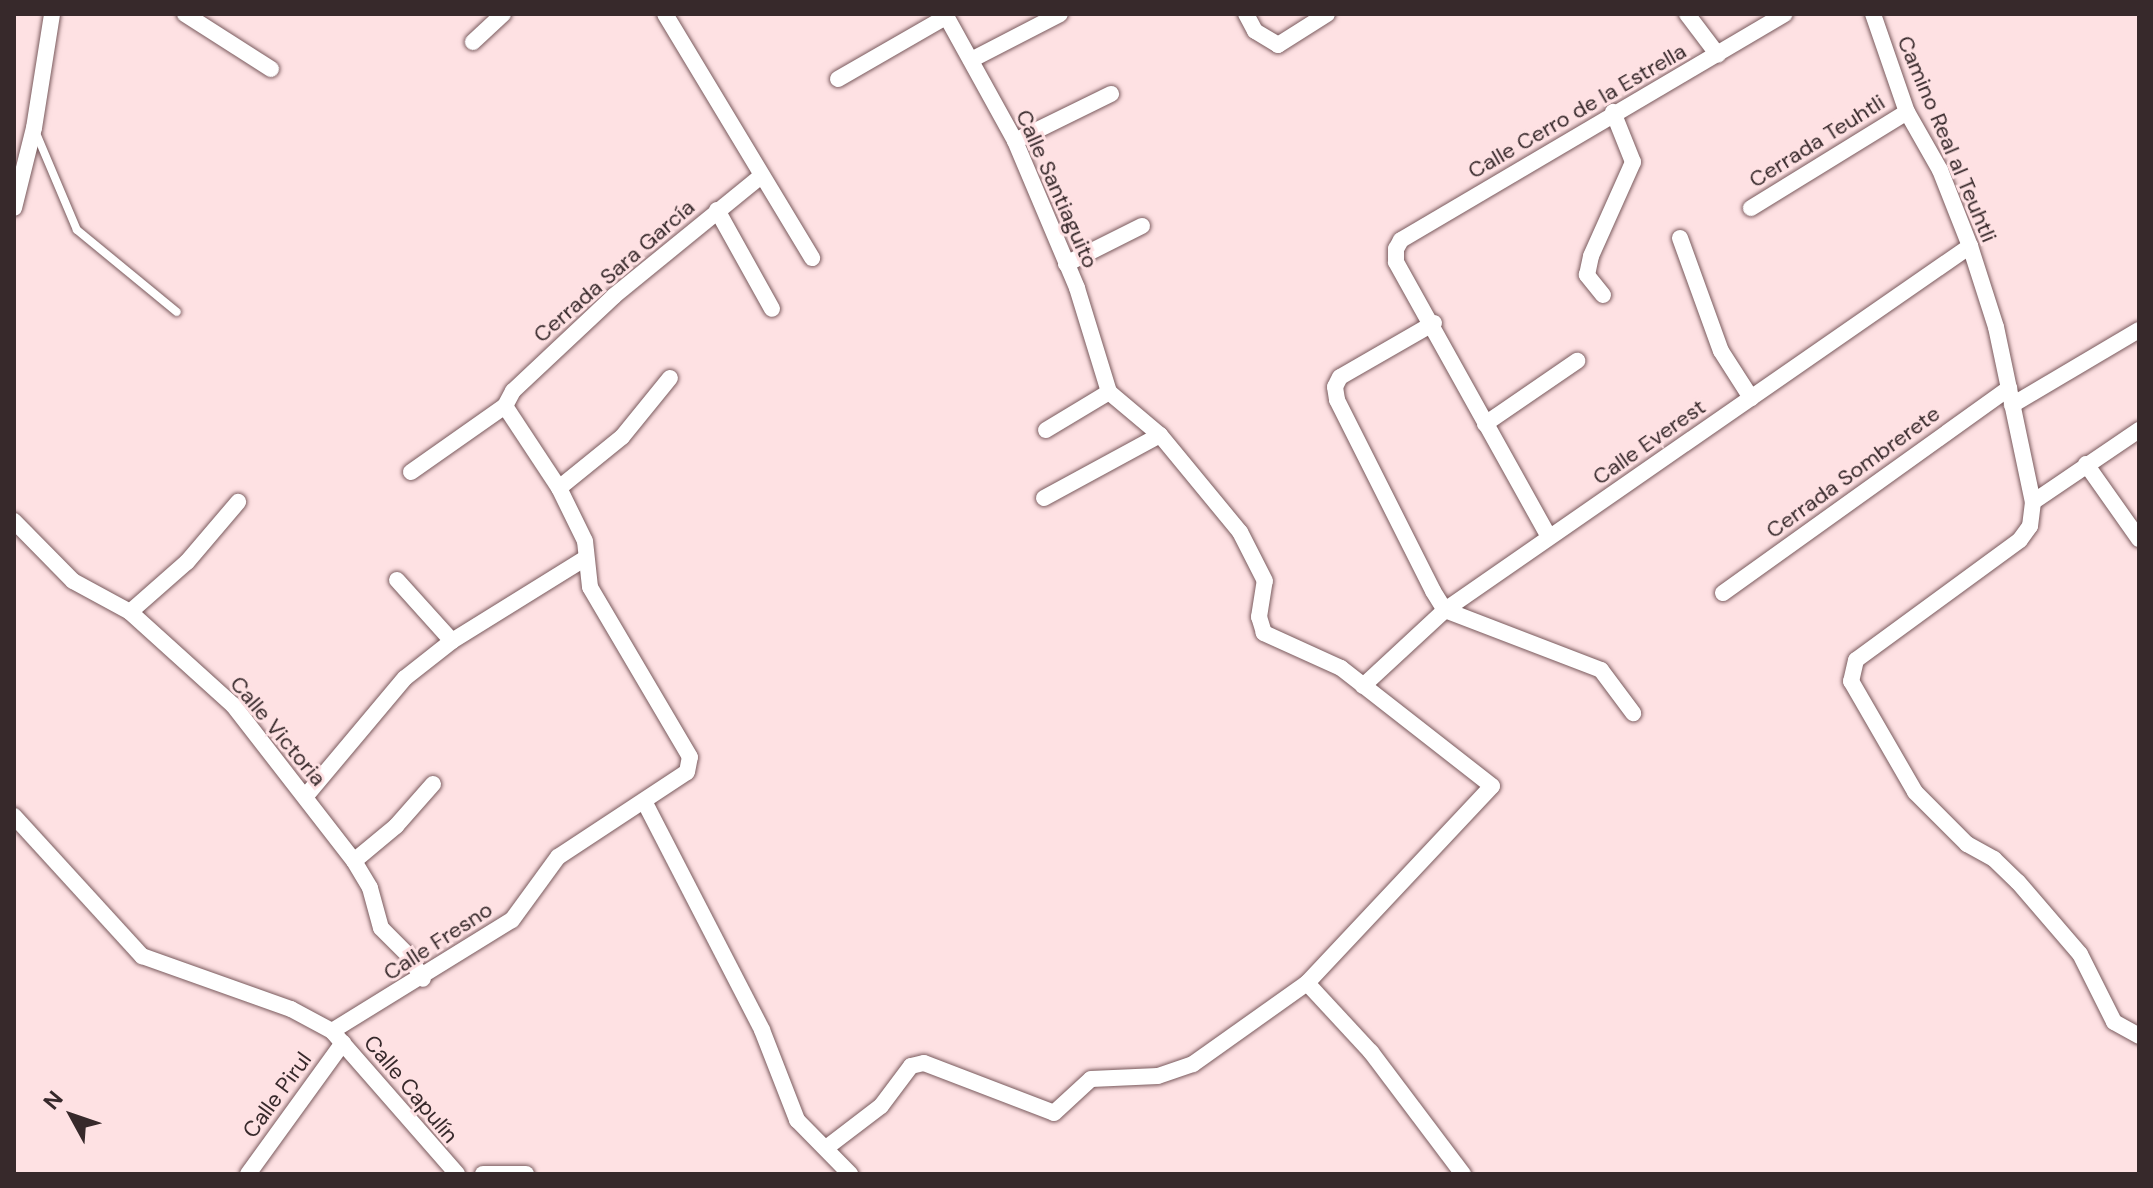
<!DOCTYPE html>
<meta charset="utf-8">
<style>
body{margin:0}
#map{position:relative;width:2153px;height:1188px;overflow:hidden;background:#fee1e3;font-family:"DM Sans",sans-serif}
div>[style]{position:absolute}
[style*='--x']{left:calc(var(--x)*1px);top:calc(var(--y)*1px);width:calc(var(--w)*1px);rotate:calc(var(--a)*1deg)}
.roads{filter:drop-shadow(0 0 2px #795a5d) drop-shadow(0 0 2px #795a5d)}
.service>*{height:8px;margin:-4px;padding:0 4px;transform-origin:4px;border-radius:4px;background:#fff}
.minor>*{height:16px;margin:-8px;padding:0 8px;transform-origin:8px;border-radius:8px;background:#fff}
span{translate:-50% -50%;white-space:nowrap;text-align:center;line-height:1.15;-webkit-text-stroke:6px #fee1e3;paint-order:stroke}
.street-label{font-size:22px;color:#37292b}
.frame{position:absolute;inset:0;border:16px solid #37292b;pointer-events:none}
.north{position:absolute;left:32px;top:1076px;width:80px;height:80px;-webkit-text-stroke:6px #fee1e3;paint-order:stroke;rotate:310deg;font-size:22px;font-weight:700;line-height:32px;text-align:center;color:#37292b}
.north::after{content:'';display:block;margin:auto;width:28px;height:36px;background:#37292b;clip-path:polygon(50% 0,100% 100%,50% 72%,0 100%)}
</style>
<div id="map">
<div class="roads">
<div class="service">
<div style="--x:36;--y:133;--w:105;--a:67.1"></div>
<div style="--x:77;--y:230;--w:129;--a:39.4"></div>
</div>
<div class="minor">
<div style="--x:185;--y:14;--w:102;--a:32.6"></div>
<div style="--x:665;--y:14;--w:285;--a:58.9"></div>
<div style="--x:945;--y:14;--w:145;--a:61.1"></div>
<div style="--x:1015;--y:141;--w:160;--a:67.1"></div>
<div style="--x:1077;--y:288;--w:109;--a:72.9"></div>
<div style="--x:1246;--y:14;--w:19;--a:62"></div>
<div style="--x:1255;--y:31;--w:27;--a:31"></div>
<div style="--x:1278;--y:45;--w:58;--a:-32.3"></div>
<div style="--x:1687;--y:14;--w:51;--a:52.9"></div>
<div style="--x:1873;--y:14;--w:104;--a:70.9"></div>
<div style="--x:1907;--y:112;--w:67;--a:60.4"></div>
<div style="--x:1940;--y:170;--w:82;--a:68.5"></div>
<div style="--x:1970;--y:246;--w:85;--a:72.2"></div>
<div style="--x:1996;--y:327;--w:179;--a:78.1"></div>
<div style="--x:2033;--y:502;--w:24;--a:97"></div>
<div style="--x:2030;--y:526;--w:17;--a:126"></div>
<div style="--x:2020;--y:540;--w:203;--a:143.8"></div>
<div style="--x:1856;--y:660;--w:22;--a:103"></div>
<div style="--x:1851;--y:681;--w:128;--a:60"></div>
<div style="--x:1915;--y:792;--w:74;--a:45"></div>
<div style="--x:1967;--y:844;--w:31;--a:29"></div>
<div style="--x:1994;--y:859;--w:33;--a:44"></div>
<div style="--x:2018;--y:882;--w:95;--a:49.3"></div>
<div style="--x:2080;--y:954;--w:76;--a:63.4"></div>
<div style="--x:2114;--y:1022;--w:29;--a:29"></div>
<div style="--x:473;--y:42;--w:41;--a:-43"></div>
<div style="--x:971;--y:60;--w:100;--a:-27.3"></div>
<div style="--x:838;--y:79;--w:125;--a:-29.9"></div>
<div style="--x:1015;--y:141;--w:107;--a:-26.1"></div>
<div style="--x:14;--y:208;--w:82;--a:-76"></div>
<div style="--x:34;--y:128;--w:115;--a:-81"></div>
<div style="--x:1751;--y:208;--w:183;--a:-31.6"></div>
<div style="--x:717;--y:210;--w:113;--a:60.9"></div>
<div style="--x:1680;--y:238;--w:120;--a:70.1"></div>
<div style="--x:1721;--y:351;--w:56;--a:57.4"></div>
<div style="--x:1066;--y:264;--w:85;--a:-26.6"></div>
<div style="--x:1603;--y:295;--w:26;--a:-129"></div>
<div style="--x:1587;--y:275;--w:19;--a:-78"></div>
<div style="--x:1591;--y:256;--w:103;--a:-65.9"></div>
<div style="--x:1633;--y:162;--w:54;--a:-111.8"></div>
<div style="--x:1434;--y:323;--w:108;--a:150.1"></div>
<div style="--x:1340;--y:377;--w:11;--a:117"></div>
<div style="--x:1335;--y:387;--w:13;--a:81"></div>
<div style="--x:1337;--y:400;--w:214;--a:63.3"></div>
<div style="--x:1433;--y:591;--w:22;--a:58"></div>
<div style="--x:1445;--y:610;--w:167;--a:21"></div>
<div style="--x:1601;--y:670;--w:54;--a:53.3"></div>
<div style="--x:2012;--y:405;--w:147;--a:-30.6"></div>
<div style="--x:1485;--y:424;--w:112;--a:-34.4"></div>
<div style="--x:1046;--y:430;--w:74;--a:-31.1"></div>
<div style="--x:2086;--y:464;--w:92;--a:54.8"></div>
<div style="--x:411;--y:472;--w:115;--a:-35.1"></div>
<div style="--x:505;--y:406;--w:17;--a:-62"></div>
<div style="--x:513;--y:391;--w:139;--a:-43.2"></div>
<div style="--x:614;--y:296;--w:188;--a:-39.2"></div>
<div style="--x:559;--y:488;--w:81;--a:-39"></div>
<div style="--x:622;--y:437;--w:76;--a:-50.9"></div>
<div style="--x:1044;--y:498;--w:132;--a:-28.5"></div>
<div style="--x:2033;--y:502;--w:128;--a:-34.2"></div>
<div style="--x:14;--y:521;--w:84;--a:45.5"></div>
<div style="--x:73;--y:581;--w:65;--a:28.5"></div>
<div style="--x:130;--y:612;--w:139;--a:42.1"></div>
<div style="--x:233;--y:705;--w:197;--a:52.2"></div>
<div style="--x:354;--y:861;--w:31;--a:59"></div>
<div style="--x:370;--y:888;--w:41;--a:74.6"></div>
<div style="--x:381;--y:928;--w:38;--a:45"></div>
<div style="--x:408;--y:955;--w:28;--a:58"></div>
<div style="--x:1549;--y:537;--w:315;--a:-119.1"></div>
<div style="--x:1396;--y:262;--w:13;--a:-90"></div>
<div style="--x:1396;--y:249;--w:10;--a:-61"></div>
<div style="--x:1401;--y:240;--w:445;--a:-30.5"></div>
<div style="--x:397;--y:580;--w:82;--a:48"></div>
<div style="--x:1723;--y:593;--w:352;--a:-35.6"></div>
<div style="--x:130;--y:612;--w:76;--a:-41.3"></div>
<div style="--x:187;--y:562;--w:79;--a:-49.6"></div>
<div style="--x:1363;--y:686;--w:112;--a:-42.8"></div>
<div style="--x:1445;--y:610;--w:639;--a:-34.73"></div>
<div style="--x:305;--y:797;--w:155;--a:-50"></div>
<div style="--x:405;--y:678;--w:60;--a:-38.2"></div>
<div style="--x:452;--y:641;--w:155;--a:-31.8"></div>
<div style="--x:645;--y:803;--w:255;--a:62.7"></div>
<div style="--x:762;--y:1030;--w:97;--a:68.7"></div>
<div style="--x:797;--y:1120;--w:76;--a:45.5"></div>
<div style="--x:14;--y:816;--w:190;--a:47.6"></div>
<div style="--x:142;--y:956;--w:158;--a:19.6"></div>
<div style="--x:291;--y:1009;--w:47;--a:28.2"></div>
<div style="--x:332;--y:1031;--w:190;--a:48.8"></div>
<div style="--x:354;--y:861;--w:55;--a:-39.8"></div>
<div style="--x:396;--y:826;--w:56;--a:-48.6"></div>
<div style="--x:1307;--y:983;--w:94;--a:47.2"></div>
<div style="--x:1371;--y:1052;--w:153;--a:53"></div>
<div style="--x:332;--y:1031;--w:211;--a:-31.7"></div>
<div style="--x:512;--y:920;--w:78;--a:-53.9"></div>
<div style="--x:558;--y:857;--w:154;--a:-33.4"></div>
<div style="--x:687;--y:772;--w:15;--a:-79"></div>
<div style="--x:690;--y:757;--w:197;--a:-120.5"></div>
<div style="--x:590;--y:587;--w:46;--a:-96.2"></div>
<div style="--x:585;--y:541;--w:59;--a:-116.1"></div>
<div style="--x:559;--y:488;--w:98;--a:-123.4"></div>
<div style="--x:826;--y:1148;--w:69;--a:-37.4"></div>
<div style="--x:881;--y:1106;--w:50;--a:-53.1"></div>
<div style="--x:911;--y:1066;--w:13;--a:-13"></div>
<div style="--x:924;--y:1063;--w:139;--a:21"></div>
<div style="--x:1054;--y:1113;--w:50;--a:-42.6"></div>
<div style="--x:1091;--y:1079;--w:67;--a:-2.6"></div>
<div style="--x:1158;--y:1076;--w:37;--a:-19"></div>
<div style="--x:1193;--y:1064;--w:140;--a:-35.4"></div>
<div style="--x:1307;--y:983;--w:270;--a:-46.8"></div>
<div style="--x:1492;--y:786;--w:192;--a:-142"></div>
<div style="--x:1341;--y:668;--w:85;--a:-155.6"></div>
<div style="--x:1264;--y:633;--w:17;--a:-107"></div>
<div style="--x:1259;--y:617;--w:36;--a:-81"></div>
<div style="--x:1265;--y:581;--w:55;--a:-117"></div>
<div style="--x:1240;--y:532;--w:126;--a:-129.5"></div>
<div style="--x:1160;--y:435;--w:67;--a:-139.9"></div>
<div style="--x:248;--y:1174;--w:162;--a:-54.1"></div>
<div style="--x:483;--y:1174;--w:43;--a:0"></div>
</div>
</div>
<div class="street-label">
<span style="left:1577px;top:111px;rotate:-30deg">Calle Cerro de la Estrella</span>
<span style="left:1947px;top:139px;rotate:67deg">Camino Real al Teuhtli</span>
<span style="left:1817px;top:141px;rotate:-32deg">Cerrada Teuhtli</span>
<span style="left:1057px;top:189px;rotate:66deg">Calle Santiaguito</span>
<span style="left:614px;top:271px;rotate:-41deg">Cerrada Sara García</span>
<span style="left:1649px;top:442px;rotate:-35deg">Calle Everest</span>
<span style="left:1853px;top:472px;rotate:-36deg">Cerrada Sombrerete</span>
<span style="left:278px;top:731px;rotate:50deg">Calle Victoria</span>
<span style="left:438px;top:941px;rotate:-33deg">Calle Fresno</span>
<span style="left:411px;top:1089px;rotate:50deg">Calle Capulín</span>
<span style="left:277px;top:1095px;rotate:-54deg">Calle Pirul</span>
</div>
<div class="frame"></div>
<div class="north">N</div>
</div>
